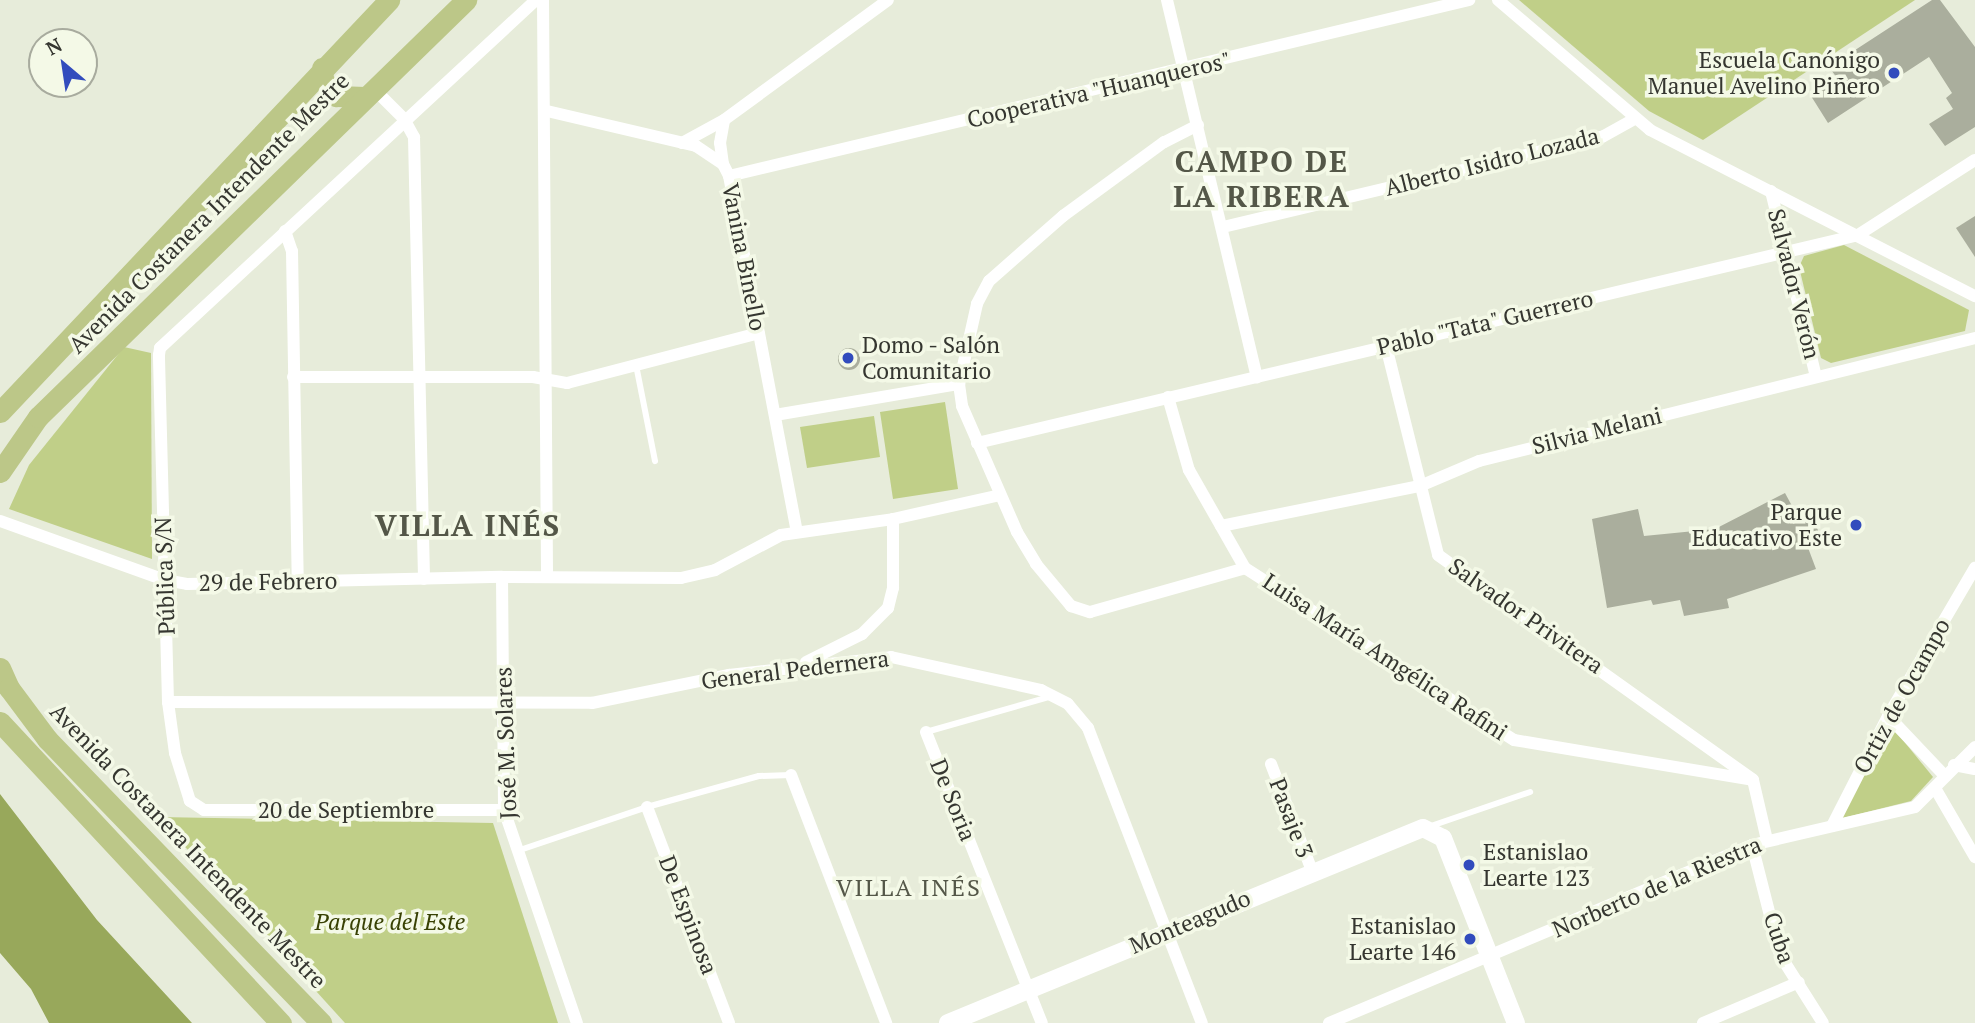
<!DOCTYPE html>
<meta charset="utf-8">
<style>
body{margin:0}
#map{position:relative;width:1975px;height:1023px;overflow:hidden;background:#e7ecda;font-family:"PT Serif",serif}
div>[style]{position:absolute}
[style*='--x']{left:calc(var(--x)*1px);top:calc(var(--y)*1px);width:calc(var(--w)*1px);rotate:calc(var(--a)*1deg)}
.green>*{inset:0;background:#c0cf88}
.water>*{inset:0;background:#98a85b}
.building>*{inset:0;background:#aaae9d}
.round{border-radius:50%}
.lane>*{height:6px;margin:-3px;padding:0 3px;transform-origin:3px;border-radius:3px;background:#fff}
.street>*{height:12px;margin:-6px;padding:0 6px;transform-origin:6px;border-radius:6px;background:#fff}
.secondary>*{height:18px;margin:-9px;padding:0 9px;transform-origin:9px;border-radius:9px;background:#fff}
.primary>*{height:21px;margin:-10.5px;padding:0 10.5px;transform-origin:10.5px;border-radius:10.5px;background:#bcc788}
.dots>*{width:19px;height:19px;translate:-50% -50%;box-sizing:border-box;border:4px solid #f4f9e7;border-radius:50%}
span{translate:-50% -50%;white-space:nowrap;text-align:center;line-height:1.15;-webkit-text-stroke:7px #f4f9e7;paint-order:stroke}
.poi-label{font-size:23px;color:#353630}
.right{translate:-100% -50%;text-align:right}
.left{translate:0 -50%;text-align:left}
.street-label{font-size:23px;color:#353630}
.park-label{font-size:23px;color:#384104;font-style:italic}
.neighbourhood-label{font-size:24px;color:#545748;letter-spacing:2px}
.district-label{font-size:30px;color:#545748;font-weight:700;letter-spacing:2px}
.north{position:absolute;left:28px;top:28px;width:70px;height:70px;box-sizing:border-box;background:#f4f9e7;border:2px solid #a8ab9e;border-radius:50%;rotate:331deg;font-size:19px;font-weight:700;line-height:28px;text-align:center;color:#353630}
.north::after{content:'';display:block;margin:auto;width:24px;height:32px;background:#324cbd;clip-path:polygon(50% 0,100% 100%,50% 72%,0 100%)}
</style>
<div id="map">
<div class="green">
<div style="clip-path:polygon(1519px 0,1915px 0,1703px 140px,1649px 111px)"></div>
<div style="clip-path:polygon(1844px 245px,1969px 310px,1965px 331px,1831px 363px,1821px 358px,1799px 267px,1804px 256px)"></div>
<div style="clip-path:polygon(124px 347px,151px 353px,152px 559px,9px 509px,29px 465px)"></div>
<div style="clip-path:polygon(945px 402px,958px 489px,893px 499px,880px 412px)"></div>
<div style="clip-path:polygon(874px 416px,880px 457px,807px 468px,800px 427px)"></div>
<div style="clip-path:polygon(1889px 723px,1933px 777px,1911px 801px,1839px 819px)"></div>
<div style="clip-path:polygon(158px 817px,493px 823px,558px 1023px,345px 1023px)"></div>
</div>
<div class="water">
<div style="clip-path:polygon(0 794px,97px 920px,192px 1023px,49px 1023px,31px 989px,0 953px)"></div>
</div>
<div class="building">
<div style="clip-path:polygon(1932px 0,1940px 0,1975px 47px,1975px 127px,1945px 146px,1929px 124px,1953px 109px,1946px 98px,1952px 93px,1929px 57px,1828px 123px,1811px 96px,1837px 78px,1829px 67px)"></div>
<div style="clip-path:polygon(1975px 216px,1975px 257px,1956px 228px)"></div>
<div class="round" style="left:838px;top:348px;width:22px;height:22px"></div>
<div style="clip-path:polygon(1785px 493px,1798px 517px,1812px 515px,1819px 533px,1804px 537px,1816px 569px,1727px 599px,1729px 608px,1684px 616px,1680px 600px,1653px 605px,1651px 600px,1607px 608px,1592px 519px,1638px 509px,1644px 536px,1715px 529px)"></div>
</div>
<div class="lane">
<div style="--x:636;--y:365;--w:98;--a:78.8"></div>
<div style="--x:926;--y:732;--w:131;--a:-15.9"></div>
<div style="--x:1428;--y:827;--w:108;--a:-18.9"></div>
<div style="--x:517;--y:851;--w:137;--a:-18.7"></div>
<div style="--x:647;--y:807;--w:116;--a:-15.5"></div>
<div style="--x:759;--y:776;--w:32;--a:-2"></div>
</div>
<div class="street">
<div style="--x:543;--y:0;--w:577;--a:89.6"></div>
<div style="--x:1167;--y:0;--w:388;--a:76.6"></div>
<div style="--x:1498;--y:0;--w:200;--a:40.5"></div>
<div style="--x:1650;--y:130;--w:365;--a:27.1"></div>
<div style="--x:373;--y:88;--w:44;--a:45"></div>
<div style="--x:404;--y:119;--w:21;--a:61"></div>
<div style="--x:414;--y:137;--w:442;--a:88.7"></div>
<div style="--x:547;--y:111;--w:153;--a:13.2"></div>
<div style="--x:696;--y:146;--w:32;--a:34"></div>
<div style="--x:723;--y:164;--w:13;--a:63"></div>
<div style="--x:729;--y:176;--w:362;--a:79.2"></div>
<div style="--x:1198;--y:125;--w:38;--a:153"></div>
<div style="--x:1164;--y:142;--w:125;--a:143.8"></div>
<div style="--x:1063;--y:216;--w:98;--a:138.7"></div>
<div style="--x:989;--y:281;--w:26;--a:118"></div>
<div style="--x:977;--y:304;--w:82;--a:102.7"></div>
<div style="--x:959;--y:384;--w:22;--a:82"></div>
<div style="--x:962;--y:406;--w:137;--a:66.4"></div>
<div style="--x:1017;--y:532;--w:37;--a:59"></div>
<div style="--x:1036;--y:564;--w:55;--a:50.2"></div>
<div style="--x:1071;--y:606;--w:20;--a:18"></div>
<div style="--x:1090;--y:612;--w:161;--a:-15.8"></div>
<div style="--x:682;--y:143;--w:48;--a:-28.7"></div>
<div style="--x:724;--y:120;--w:203;--a:-36.2"></div>
<div style="--x:723;--y:164;--w:21;--a:-98"></div>
<div style="--x:720;--y:143;--w:23;--a:-80"></div>
<div style="--x:729;--y:176;--w:761;--a:-13.38"></div>
<div style="--x:1771;--y:191;--w:191;--a:76.4"></div>
<div style="--x:1223;--y:227;--w:390;--a:-13.4"></div>
<div style="--x:1602;--y:137;--w:37;--a:-29"></div>
<div style="--x:285;--y:231;--w:21;--a:71"></div>
<div style="--x:292;--y:251;--w:331;--a:89"></div>
<div style="--x:1386;--y:346;--w:215;--a:76"></div>
<div style="--x:1438;--y:555;--w:387;--a:35.5"></div>
<div style="--x:293;--y:377;--w:240;--a:0"></div>
<div style="--x:533;--y:377;--w:35;--a:10"></div>
<div style="--x:567;--y:383;--w:198;--a:-14.6"></div>
<div style="--x:1168;--y:397;--w:76;--a:74"></div>
<div style="--x:1189;--y:470;--w:113;--a:60.3"></div>
<div style="--x:1245;--y:568;--w:319;--a:32.6"></div>
<div style="--x:1514;--y:740;--w:242;--a:9.5"></div>
<div style="--x:775;--y:415;--w:187;--a:-9.6"></div>
<div style="--x:977;--y:443;--w:905;--a:-13.28"></div>
<div style="--x:1858;--y:235;--w:139;--a:-32.7"></div>
<div style="--x:0;--y:521;--w:175;--a:19.7"></div>
<div style="--x:165;--y:580;--w:22;--a:10"></div>
<div style="--x:187;--y:584;--w:315;--a:-1.3"></div>
<div style="--x:502;--y:577;--w:179;--a:0.3"></div>
<div style="--x:681;--y:578;--w:35;--a:-13"></div>
<div style="--x:715;--y:570;--w:75;--a:-27.9"></div>
<div style="--x:781;--y:535;--w:113;--a:-8.1"></div>
<div style="--x:893;--y:519;--w:110;--a:-12.6"></div>
<div style="--x:1221;--y:526;--w:203;--a:-11.4"></div>
<div style="--x:1420;--y:486;--w:64;--a:-23"></div>
<div style="--x:1479;--y:461;--w:511;--a:-13.93"></div>
<div style="--x:502;--y:577;--w:233;--a:89.5"></div>
<div style="--x:504;--y:810;--w:225;--a:71.1"></div>
<div style="--x:806;--y:662;--w:63;--a:-26.6"></div>
<div style="--x:862;--y:634;--w:37;--a:-45"></div>
<div style="--x:888;--y:608;--w:21;--a:-76"></div>
<div style="--x:893;--y:588;--w:69;--a:-90"></div>
<div style="--x:168;--y:702;--w:424;--a:0.1"></div>
<div style="--x:592;--y:703;--w:140;--a:-11.6"></div>
<div style="--x:729;--y:675;--w:163;--a:-6.3"></div>
<div style="--x:891;--y:657;--w:154;--a:12.4"></div>
<div style="--x:1041;--y:690;--w:30;--a:27"></div>
<div style="--x:1068;--y:704;--w:31;--a:50"></div>
<div style="--x:1088;--y:728;--w:316;--a:68.9"></div>
<div style="--x:1888;--y:716;--w:83;--a:46.5"></div>
<div style="--x:926;--y:732;--w:313;--a:68.3"></div>
<div style="--x:1271;--y:764;--w:115;--a:69"></div>
<div style="--x:1954;--y:765;--w:21;--a:11"></div>
<div style="--x:791;--y:775;--w:266;--a:69"></div>
<div style="--x:1753;--y:780;--w:62;--a:76.9"></div>
<div style="--x:1935;--y:788;--w:80;--a:59.9"></div>
<div style="--x:647;--y:807;--w:231;--a:69.2"></div>
<div style="--x:504;--y:810;--w:300;--a:180"></div>
<div style="--x:204;--y:810;--w:17;--a:-147"></div>
<div style="--x:190;--y:801;--w:50;--a:-107.4"></div>
<div style="--x:175;--y:753;--w:51;--a:-97.8"></div>
<div style="--x:168;--y:702;--w:347;--a:-91.5"></div>
<div style="--x:159;--y:355;--w:7;--a:-82"></div>
<div style="--x:160;--y:348;--w:512;--a:-42.79"></div>
<div style="--x:1832;--y:826;--w:123;--a:-63"></div>
<div style="--x:1888;--y:716;--w:172;--a:-59.6"></div>
<div style="--x:1752;--y:845;--w:114;--a:75.7"></div>
<div style="--x:1780;--y:955;--w:80;--a:57.7"></div>
<div style="--x:1329;--y:1023;--w:459;--a:-22.8"></div>
<div style="--x:1752;--y:845;--w:167;--a:-13.1"></div>
<div style="--x:1915;--y:807;--w:85;--a:-45"></div>
<div style="--x:1703;--y:1023;--w:104;--a:-23.1"></div>
</div>
<div class="secondary">
<div style="--x:948;--y:1023;--w:513;--a:-22.32"></div>
<div style="--x:1423;--y:828;--w:22;--a:27"></div>
<div style="--x:1443;--y:838;--w:199;--a:68.5"></div>
</div>
<div class="primary">
<div style="--x:322;--y:68;--w:12;--a:85"></div>
<div style="--x:323;--y:80;--w:21;--a:51"></div>
<div style="--x:336;--y:96;--w:29;--a:2"></div>
<div style="--x:0;--y:412;--w:567;--a:-46.64"></div>
<div style="--x:0;--y:472;--w:67;--a:-55.4"></div>
<div style="--x:38;--y:417;--w:598;--a:-44.25"></div>
<div style="--x:0;--y:668;--w:22;--a:66"></div>
<div style="--x:9;--y:688;--w:64;--a:53.3"></div>
<div style="--x:47;--y:739;--w:395;--a:46"></div>
<div style="--x:0;--y:722;--w:412;--a:47"></div>
</div>
<div class="dots">
<div style="left:1894px;top:73px;background:#324cbd"></div>
<div style="left:848px;top:358px;background:#324cbd"></div>
<div style="left:1856px;top:525px;background:#324cbd"></div>
<div style="left:1469px;top:865px;background:#324cbd"></div>
<div style="left:1470px;top:939px;background:#324cbd"></div>
</div>
<div class="poi-label">
<span class="right" style="left:1880px;top:73px">Escuela Canónigo<br>Manuel Avelino Piñero</span>
<span class="left" style="left:862px;top:358px">Domo - Salón<br>Comunitario</span>
<span class="right" style="left:1842px;top:525px">Parque<br>Educativo Este</span>
<span class="left" style="left:1483px;top:865px">Estanislao<br>Learte 123</span>
<span class="right" style="left:1456px;top:939px">Estanislao<br>Learte 146</span>
</div>
<div class="street-label">
<span style="left:1099px;top:90px;rotate:-13deg">Cooperativa "Huanqueros"</span>
<span style="left:1492px;top:162px;rotate:-14deg">Alberto Isidro Lozada</span>
<span style="left:209px;top:213px;rotate:-45deg">Avenida Costanera Intendente Mestre</span>
<span style="left:744px;top:257px;rotate:79deg">Vanina Binello</span>
<span style="left:1794px;top:284px;rotate:76deg">Salvador Verón</span>
<span style="left:1485px;top:323px;rotate:-13deg">Pablo "Tata" Guerrero</span>
<span style="left:1597px;top:431px;rotate:-14deg">Silvia Melani</span>
<span style="left:165px;top:576px;rotate:-92deg">Pública S/N</span>
<span style="left:268px;top:582px;rotate:-1deg">29 de Febrero</span>
<span style="left:1526px;top:616px;rotate:35deg">Salvador Privitera</span>
<span style="left:1385px;top:657px;rotate:33deg">Luisa María Amgélica Rafini</span>
<span style="left:795px;top:670px;rotate:-7deg">General Pedernera</span>
<span style="left:1902px;top:696px;rotate:-61deg">Ortiz de Ocampo</span>
<span style="left:506px;top:743px;rotate:-92deg">José M. Solares</span>
<span style="left:953px;top:800px;rotate:68deg">De Soria</span>
<span style="left:346px;top:810px">20 de Septiembre</span>
<span style="left:1291px;top:818px;rotate:69deg">Pasaje 3</span>
<span style="left:188px;top:846px;rotate:46deg">Avenida Costanera Intendente Mestre</span>
<span style="left:1657px;top:887px;rotate:-23deg">Norberto de la Riestra</span>
<span style="left:688px;top:915px;rotate:69deg">De Espinosa</span>
<span style="left:1190px;top:922px;rotate:-23deg">Monteagudo</span>
<span style="left:1779px;top:938px;rotate:71deg">Cuba</span>
</div>
<div class="park-label">
<span style="left:390px;top:922px">Parque del Este</span>
</div>
<div class="neighbourhood-label">
<span style="left:909px;top:888px">VILLA INÉS</span>
</div>
<div class="district-label">
<span style="left:1262px;top:178px">CAMPO DE<br>LA RIBERA</span>
<span style="left:468px;top:525px">VILLA INÉS</span>
</div>
<div class="north">N</div>
</div>
